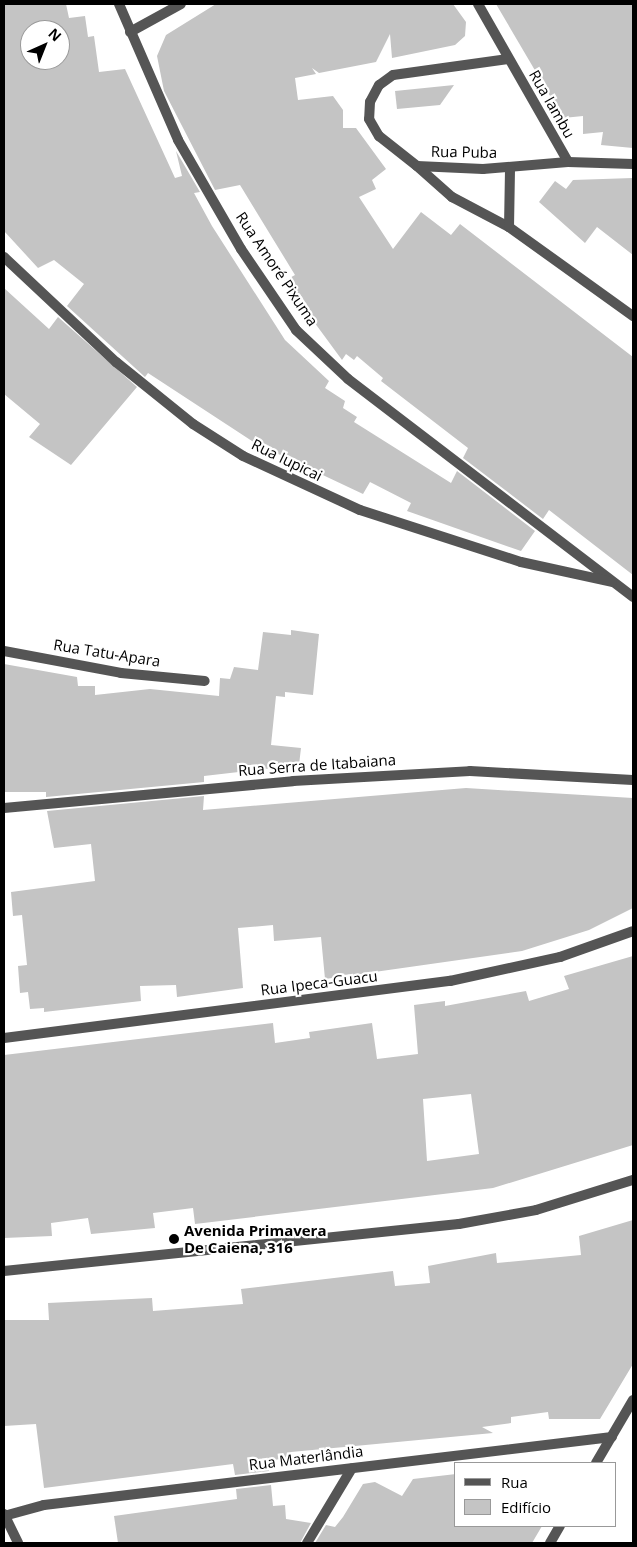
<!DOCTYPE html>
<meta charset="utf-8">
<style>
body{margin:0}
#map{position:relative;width:637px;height:1547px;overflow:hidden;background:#fff;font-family:"Open Sans",sans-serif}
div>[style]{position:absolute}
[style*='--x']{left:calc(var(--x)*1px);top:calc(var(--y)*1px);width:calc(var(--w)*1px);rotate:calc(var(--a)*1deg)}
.building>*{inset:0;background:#c4c4c4}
.lane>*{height:10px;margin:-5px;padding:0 5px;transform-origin:5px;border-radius:5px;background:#555}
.street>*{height:10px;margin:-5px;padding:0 5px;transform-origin:5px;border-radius:5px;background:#555}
.dots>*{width:14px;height:14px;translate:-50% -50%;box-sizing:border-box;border:2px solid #fff;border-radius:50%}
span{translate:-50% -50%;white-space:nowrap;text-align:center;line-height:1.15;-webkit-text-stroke:4.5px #fff;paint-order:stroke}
.street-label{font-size:15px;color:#000}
.poi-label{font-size:15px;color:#000;font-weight:700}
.left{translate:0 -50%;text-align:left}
.frame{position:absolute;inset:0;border:5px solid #000;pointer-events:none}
.legend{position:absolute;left:454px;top:1462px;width:162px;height:65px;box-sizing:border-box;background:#fff;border:1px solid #999;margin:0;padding:6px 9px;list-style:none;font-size:15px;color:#000}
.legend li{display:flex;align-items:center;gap:10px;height:25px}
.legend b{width:25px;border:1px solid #999}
.north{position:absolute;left:20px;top:20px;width:50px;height:50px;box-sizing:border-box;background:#fff;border:1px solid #999;border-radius:50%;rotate:44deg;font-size:14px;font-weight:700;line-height:20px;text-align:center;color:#000}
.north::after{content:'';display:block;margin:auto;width:18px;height:22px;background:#000;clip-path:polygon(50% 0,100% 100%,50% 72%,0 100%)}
</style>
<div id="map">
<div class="building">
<div style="clip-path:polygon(evenodd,4px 4px,66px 4px,69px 18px,85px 16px,88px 37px,94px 36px,99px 72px,125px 69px,175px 178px,182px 176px,176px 151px,200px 192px,194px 193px,212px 226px,285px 340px,329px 381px,325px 388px,345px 401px,343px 408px,357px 417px,354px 422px,451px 483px,457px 471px,535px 531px,521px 551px,407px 511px,411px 503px,370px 482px,363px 494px,255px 443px,148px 373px,145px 377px,67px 306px,84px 284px,54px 260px,38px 268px,4px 231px,4px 4px,30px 30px,60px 30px,60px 60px,30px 60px,30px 30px)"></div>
<div style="clip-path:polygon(216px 4px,453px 4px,466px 22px,465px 36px,455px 45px,392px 58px,390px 34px,376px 62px,319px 73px,312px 68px,316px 74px,295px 78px,298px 100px,333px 96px,343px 110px,343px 128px,356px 128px,386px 169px,372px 180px,376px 189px,359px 197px,393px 249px,421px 212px,451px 235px,460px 224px,633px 357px,633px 575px,549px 510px,543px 519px,463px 458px,468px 448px,381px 381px,383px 378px,357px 356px,354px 360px,346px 354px,342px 360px,284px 281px,295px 275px,240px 185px,215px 190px,164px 91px,157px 56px,166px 35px)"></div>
<div style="clip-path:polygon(496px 4px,633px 4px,633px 148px,601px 145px,603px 132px,583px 134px,583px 116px,563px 118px)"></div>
<div style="clip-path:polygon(454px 85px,440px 105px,397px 109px,395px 91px)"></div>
<div style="clip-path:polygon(633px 178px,633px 255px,597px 227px,585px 243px,539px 202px,555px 181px,566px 189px,573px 180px)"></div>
<div style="clip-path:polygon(4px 288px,49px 329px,58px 317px,137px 387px,71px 465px,29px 437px,40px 424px,4px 394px)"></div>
<div style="clip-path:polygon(291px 630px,319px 634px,313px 695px,285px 692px,285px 697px,276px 696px,271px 745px,301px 748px,299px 765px,204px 776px,204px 782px,46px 797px,46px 792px,4px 792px,4px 664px,77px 677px,78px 686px,95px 686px,95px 695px,150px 689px,219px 696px,220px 678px,230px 679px,234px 667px,258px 670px,263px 632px,291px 635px)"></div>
<div style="clip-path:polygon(466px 788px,633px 798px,633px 908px,589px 930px,522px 951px,325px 979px,321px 937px,274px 941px,273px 925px,238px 928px,243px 988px,177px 997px,176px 985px,140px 986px,141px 1001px,44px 1012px,44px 1008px,30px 1009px,28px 992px,20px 993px,18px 966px,27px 965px,22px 915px,13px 916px,11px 892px,95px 881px,91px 844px,54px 848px,47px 811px,204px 796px,203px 810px)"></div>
<div style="clip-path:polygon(evenodd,633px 956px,633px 1145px,493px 1188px,195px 1224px,193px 1208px,153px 1213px,155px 1228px,91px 1234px,88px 1218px,51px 1223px,52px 1236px,4px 1238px,4px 1055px,273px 1023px,275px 1043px,310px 1038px,309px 1032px,372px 1023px,377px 1059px,418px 1054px,414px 1005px,445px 1001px,445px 1006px,526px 991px,529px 1001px,569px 989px,564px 976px,633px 956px,471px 1094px,479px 1154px,427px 1161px,423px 1099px,471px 1094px)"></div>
<div style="clip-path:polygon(633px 1220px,633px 1364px,600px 1419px,549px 1419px,548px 1412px,511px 1417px,511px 1423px,482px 1427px,493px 1433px,291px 1452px,292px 1457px,268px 1461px,269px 1471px,235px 1475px,233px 1464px,44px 1488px,36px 1424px,4px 1426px,4px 1320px,49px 1320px,48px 1303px,152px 1298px,153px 1311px,243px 1304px,241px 1289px,393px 1271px,395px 1286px,430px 1283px,428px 1266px,496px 1253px,497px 1263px,581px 1255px,579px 1236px)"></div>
<div style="clip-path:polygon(456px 1474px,456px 1526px,542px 1526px,532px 1543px,315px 1543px,326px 1525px,335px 1527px,343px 1517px,363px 1484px,375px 1482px,402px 1496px,413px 1479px)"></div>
<div style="clip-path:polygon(271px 1485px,273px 1506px,285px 1505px,286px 1519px,311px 1523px,300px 1543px,118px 1543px,114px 1516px,237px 1499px,236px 1489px)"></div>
</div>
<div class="lane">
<div style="--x:4;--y:651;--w:119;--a:10.6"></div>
<div style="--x:121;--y:673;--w:84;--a:5.4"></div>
</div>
<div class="street">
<div style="--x:119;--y:4;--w:148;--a:66.5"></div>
<div style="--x:178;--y:140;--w:126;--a:60"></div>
<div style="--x:241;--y:249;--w:98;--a:55.8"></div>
<div style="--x:296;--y:330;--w:71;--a:43.3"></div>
<div style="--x:348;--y:379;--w:359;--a:37.4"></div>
<div style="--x:478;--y:4;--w:182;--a:60.3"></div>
<div style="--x:568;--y:162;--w:65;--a:1.8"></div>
<div style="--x:130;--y:32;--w:58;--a:-28.8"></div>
<div style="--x:508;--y:59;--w:116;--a:172.1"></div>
<div style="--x:393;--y:75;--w:17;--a:144"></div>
<div style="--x:379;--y:85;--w:19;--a:118"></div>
<div style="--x:370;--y:102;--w:17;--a:93"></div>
<div style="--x:369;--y:119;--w:20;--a:60"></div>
<div style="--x:379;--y:136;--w:48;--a:38.3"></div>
<div style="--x:417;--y:166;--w:66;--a:2.6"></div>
<div style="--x:483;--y:169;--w:85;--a:-4.7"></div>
<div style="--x:417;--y:166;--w:47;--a:41.5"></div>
<div style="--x:452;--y:197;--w:64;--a:27.8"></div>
<div style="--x:509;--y:227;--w:153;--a:35.7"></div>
<div style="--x:509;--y:227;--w:60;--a:-89"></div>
<div style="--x:4;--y:257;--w:154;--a:43.2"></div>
<div style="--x:116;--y:362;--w:99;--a:38.8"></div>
<div style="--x:193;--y:424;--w:59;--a:32.6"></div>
<div style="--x:243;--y:456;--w:129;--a:24.8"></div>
<div style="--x:360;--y:510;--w:169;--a:17.9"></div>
<div style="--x:521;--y:562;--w:93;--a:12.4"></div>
<div style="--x:4;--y:808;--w:290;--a:-5.3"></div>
<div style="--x:293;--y:781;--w:177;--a:-3.2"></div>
<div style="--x:470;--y:771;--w:163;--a:3.2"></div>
<div style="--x:4;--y:1038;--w:450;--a:-7.3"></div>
<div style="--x:450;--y:981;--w:113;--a:-12.3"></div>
<div style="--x:560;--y:957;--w:77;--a:-19.6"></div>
<div style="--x:4;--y:1271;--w:457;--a:-5.9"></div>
<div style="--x:459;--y:1224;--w:78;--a:-10.3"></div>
<div style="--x:536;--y:1210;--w:102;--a:-17.2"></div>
<div style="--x:596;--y:1463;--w:73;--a:-59.6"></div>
<div style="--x:4;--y:1514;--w:32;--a:64"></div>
<div style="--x:4;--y:1516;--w:41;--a:-15.4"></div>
<div style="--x:44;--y:1505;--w:572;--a:-6.83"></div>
<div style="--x:307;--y:1543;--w:87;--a:-59"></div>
<div style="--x:550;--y:1543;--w:20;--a:-60"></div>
</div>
<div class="dots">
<div style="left:174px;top:1239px;background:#000"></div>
</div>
<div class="street-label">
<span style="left:552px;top:104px;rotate:60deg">Rua Iambu</span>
<span style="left:464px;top:152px;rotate:1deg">Rua Puba</span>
<span style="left:277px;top:269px;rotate:56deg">Rua Amoré Pixuma</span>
<span style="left:287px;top:460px;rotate:26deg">Rua Iupicai</span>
<span style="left:107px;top:653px;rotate:9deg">Rua Tatu-Apara</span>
<span style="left:317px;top:765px;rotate:-4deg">Rua Serra de Itabaiana</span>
<span style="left:319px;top:983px;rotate:-7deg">Rua Ipeca-Guacu</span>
<span style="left:306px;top:1458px;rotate:-7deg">Rua Materlândia</span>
</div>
<div class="poi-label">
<span class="left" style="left:184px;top:1239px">Avenida Primavera<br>De Caiena, 316</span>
</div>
<div class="frame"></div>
<ul class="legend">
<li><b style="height:6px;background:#555"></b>Rua</li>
<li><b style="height:14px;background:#c4c4c4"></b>Edifício</li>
</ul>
<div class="north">N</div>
</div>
